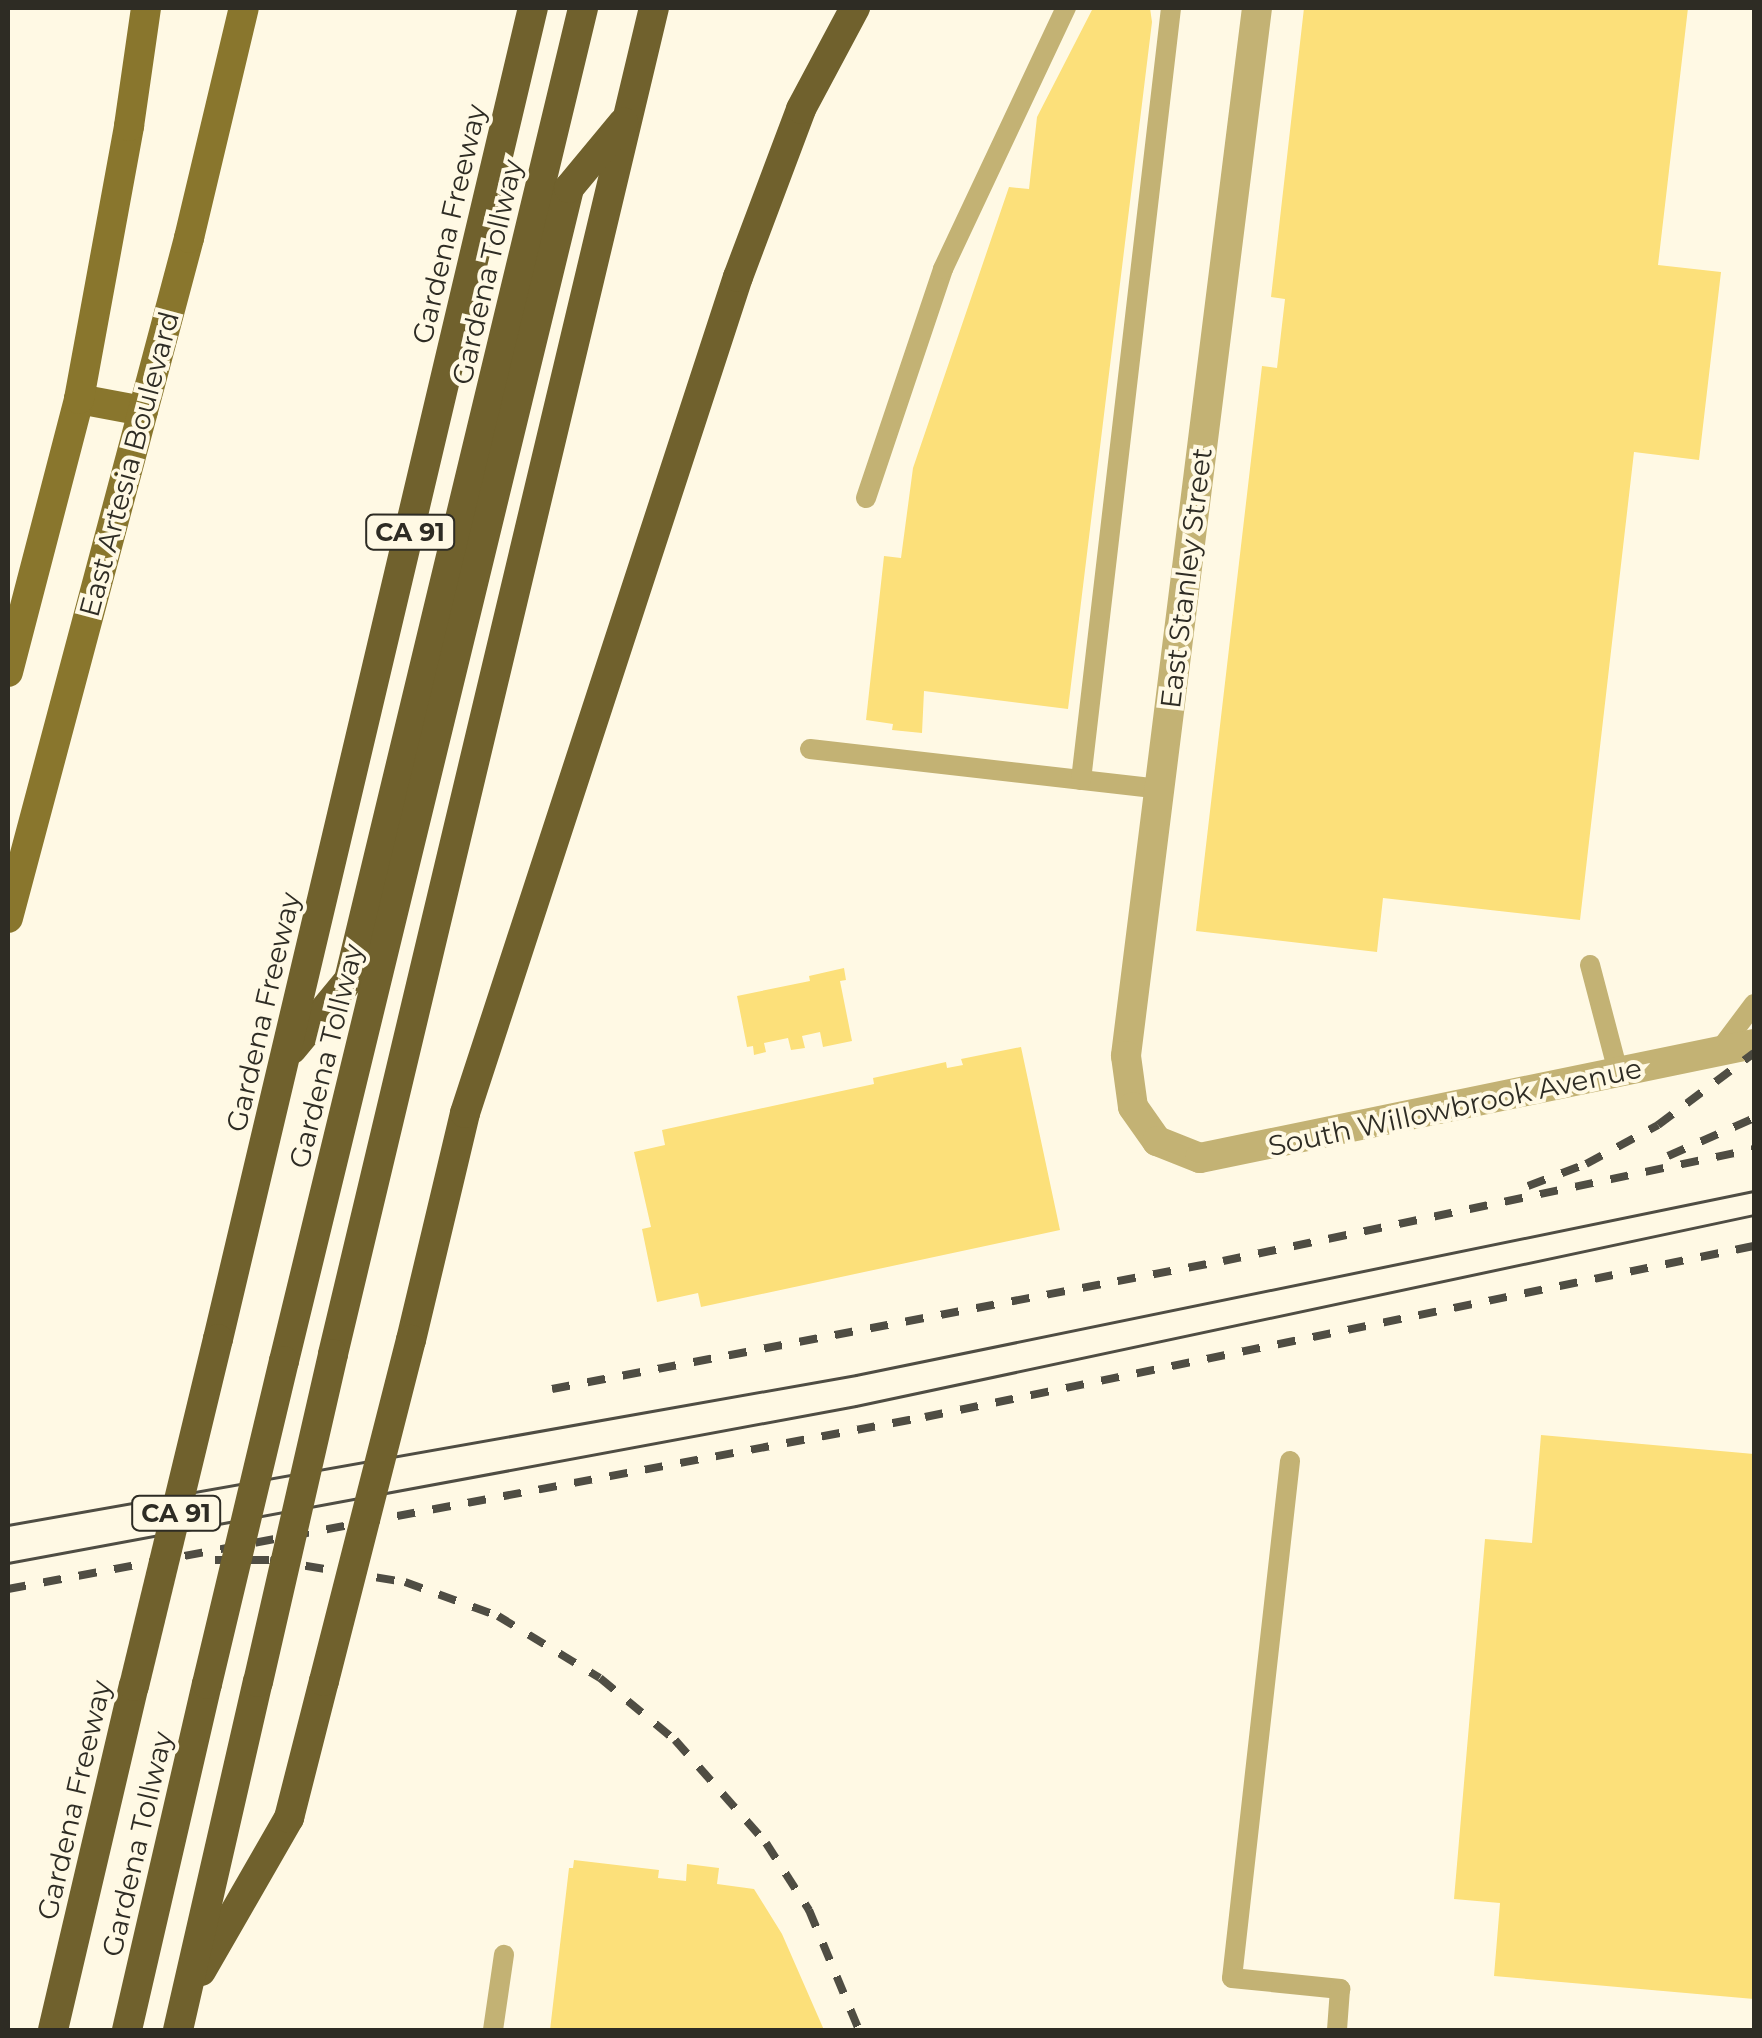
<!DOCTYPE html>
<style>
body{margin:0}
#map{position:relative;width:1762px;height:2038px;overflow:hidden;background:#fff9e4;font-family:Montserrat,sans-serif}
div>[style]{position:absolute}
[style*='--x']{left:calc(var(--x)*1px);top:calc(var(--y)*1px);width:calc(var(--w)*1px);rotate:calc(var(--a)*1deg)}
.building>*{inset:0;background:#fce07a}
.lane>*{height:20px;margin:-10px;padding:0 10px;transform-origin:10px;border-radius:10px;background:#c3b274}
.street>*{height:30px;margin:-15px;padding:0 15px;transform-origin:15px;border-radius:15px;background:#c3b274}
.primary>*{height:30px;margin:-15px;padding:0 15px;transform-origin:15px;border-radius:15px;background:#89762d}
.highway>*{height:30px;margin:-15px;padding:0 15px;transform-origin:15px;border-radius:15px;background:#70612d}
.tram>*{height:2.5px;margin:-1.25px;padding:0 1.25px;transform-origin:1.25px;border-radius:1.25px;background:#4f4d43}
.rail>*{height:8px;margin-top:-4px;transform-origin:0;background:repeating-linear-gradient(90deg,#4f4d43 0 18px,transparent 0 36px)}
.highway-bridge>*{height:30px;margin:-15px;padding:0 15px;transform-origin:15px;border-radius:15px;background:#70612d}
span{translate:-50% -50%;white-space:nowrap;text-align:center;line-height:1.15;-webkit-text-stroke:8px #fff9e4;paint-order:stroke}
.shield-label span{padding:2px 8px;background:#fff9e4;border:2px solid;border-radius:8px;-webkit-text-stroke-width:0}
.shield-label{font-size:25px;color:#2e2c24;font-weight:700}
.street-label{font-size:28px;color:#2e2c24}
.frame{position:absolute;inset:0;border:10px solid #2e2c24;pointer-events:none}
</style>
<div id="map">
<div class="building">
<div style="clip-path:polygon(1093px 8px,1150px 8px,1152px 22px,1068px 709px,924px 691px,922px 733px,892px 730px,893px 724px,866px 720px,884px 556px,901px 558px,913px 468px,1009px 187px,1029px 189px,1037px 117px)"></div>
<div style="clip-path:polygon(1304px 8px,1688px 8px,1658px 265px,1721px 272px,1699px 460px,1634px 452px,1580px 920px,1383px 898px,1377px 952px,1196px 931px,1262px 366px,1277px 368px,1285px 299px,1271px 297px)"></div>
<div style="clip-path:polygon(844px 968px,846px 980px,840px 981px,852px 1041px,823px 1047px,820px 1032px,802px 1036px,805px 1048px,791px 1050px,788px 1038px,764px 1043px,766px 1052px,754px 1055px,753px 1046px,747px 1047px,737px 996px,810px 981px,809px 976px)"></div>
<div style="clip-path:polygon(1021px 1047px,1060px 1230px,701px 1307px,698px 1293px,657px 1302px,642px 1229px,651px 1227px,634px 1152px,665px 1145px,662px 1130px,874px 1084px,873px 1078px,946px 1062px,947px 1068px,963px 1065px,961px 1059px)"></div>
<div style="clip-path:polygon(1541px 1435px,1754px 1454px,1754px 1999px,1494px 1976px,1500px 1903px,1454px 1899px,1485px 1539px,1532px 1543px)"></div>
<div style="clip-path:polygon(574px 1860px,659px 1870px,658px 1878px,686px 1881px,687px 1864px,719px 1868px,717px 1884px,754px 1889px,782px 1934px,824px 2030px,550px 2030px,569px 1868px,573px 1868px)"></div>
</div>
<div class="lane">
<div style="--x:866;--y:498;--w:242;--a:-71.4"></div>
<div style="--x:943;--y:269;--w:289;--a:-64.8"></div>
<div style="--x:810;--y:749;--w:352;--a:6.5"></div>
<div style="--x:1081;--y:780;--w:777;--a:-83.35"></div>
<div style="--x:1590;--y:965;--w:111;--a:75.3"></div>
<div style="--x:1718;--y:1052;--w:60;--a:-53.1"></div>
<div style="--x:1290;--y:1461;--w:520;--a:96.4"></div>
<div style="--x:1232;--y:1978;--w:109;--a:5.8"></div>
<div style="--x:1340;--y:1989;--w:41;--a:94.2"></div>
<div style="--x:493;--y:2030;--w:76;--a:-81.7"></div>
</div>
<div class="street">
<div style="--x:1257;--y:8;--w:1056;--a:97.13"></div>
<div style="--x:1126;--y:1056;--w:51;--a:82.2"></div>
<div style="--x:1133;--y:1107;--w:42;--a:54.8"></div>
<div style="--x:1157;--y:1141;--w:46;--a:21.6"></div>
<div style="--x:1200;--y:1158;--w:566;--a:-11.63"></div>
</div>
<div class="primary">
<div style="--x:79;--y:399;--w:65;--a:10.6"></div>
<div style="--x:8;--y:672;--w:282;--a:-75.4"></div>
<div style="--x:79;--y:399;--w:278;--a:-79.6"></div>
<div style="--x:129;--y:126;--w:119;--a:-81.8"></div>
<div style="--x:8;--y:918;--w:704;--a:-75.09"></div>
<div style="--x:189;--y:238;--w:236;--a:-76.6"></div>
</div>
<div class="highway">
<div style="--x:292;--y:1049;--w:89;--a:-50.4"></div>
<div style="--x:349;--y:980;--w:1000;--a:-76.46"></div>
<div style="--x:218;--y:1339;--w:1368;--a:-76.69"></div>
<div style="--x:411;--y:1340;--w:233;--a:-76.6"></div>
<div style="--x:465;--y:1113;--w:879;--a:-71.92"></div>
<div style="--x:738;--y:277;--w:179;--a:-69.4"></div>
<div style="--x:801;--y:109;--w:115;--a:-61.9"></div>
<div style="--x:333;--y:1354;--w:1384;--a:-76.59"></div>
<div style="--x:284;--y:1361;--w:1207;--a:-76.34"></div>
<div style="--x:569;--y:188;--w:85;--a:-50.3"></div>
<div style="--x:201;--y:1971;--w:177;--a:-60.1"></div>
<div style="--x:289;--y:1818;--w:141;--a:-75.7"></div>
<div style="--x:53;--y:2030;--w:353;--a:-76.8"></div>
<div style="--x:127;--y:2030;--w:355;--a:-77"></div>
<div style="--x:178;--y:2030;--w:357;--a:-77.1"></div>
</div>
<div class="tram">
<div style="--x:8;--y:1525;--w:861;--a:-10.03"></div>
<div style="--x:856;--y:1375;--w:917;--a:-11.58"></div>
<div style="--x:8;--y:1563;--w:862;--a:-10.49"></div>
<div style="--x:856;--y:1406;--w:918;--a:-12.01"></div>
</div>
<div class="rail">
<div style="--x:1668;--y:1156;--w:94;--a:-23.8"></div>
<div style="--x:1528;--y:1186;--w:62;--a:-20.8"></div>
<div style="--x:1586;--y:1164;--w:82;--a:-28.4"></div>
<div style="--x:1658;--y:1125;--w:120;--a:-36.9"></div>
<div style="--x:552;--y:1389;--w:683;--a:-10.8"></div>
<div style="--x:1223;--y:1261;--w:543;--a:-11.91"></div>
<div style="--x:215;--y:1560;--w:55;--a:0"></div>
<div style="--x:270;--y:1560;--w:137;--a:9.3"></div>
<div style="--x:405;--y:1582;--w:99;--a:20.1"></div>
<div style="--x:498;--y:1616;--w:119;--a:31.3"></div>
<div style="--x:600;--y:1678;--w:97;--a:39.6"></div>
<div style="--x:675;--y:1740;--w:137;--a:48.5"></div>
<div style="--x:766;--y:1843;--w:80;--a:57.3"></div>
<div style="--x:809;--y:1910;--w:130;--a:67.4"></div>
<div style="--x:8;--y:1589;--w:933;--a:-10.62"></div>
<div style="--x:925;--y:1417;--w:846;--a:-11.66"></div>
</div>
<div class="highway-bridge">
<div style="--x:324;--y:1681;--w:352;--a:-75.7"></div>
<div style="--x:258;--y:1682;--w:336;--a:-77.1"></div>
<div style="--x:207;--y:1684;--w:332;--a:-76.6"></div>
<div style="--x:134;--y:1686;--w:357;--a:-76.4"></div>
</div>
<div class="shield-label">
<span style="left:410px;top:532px">CA 91</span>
<span style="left:176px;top:1513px">CA 91</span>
</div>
<div class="street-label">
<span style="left:449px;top:224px;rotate:-77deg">Gardena Freeway</span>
<span style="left:487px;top:272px;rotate:-77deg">Gardena Tollway</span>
<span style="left:129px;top:464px;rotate:-75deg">East Artesia Boulevard</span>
<span style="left:1186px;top:578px;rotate:-83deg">East Stanley Street</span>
<span style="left:263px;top:1012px;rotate:-77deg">Gardena Freeway</span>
<span style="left:326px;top:1056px;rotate:-76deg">Gardena Tollway</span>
<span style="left:1455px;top:1107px;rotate:-12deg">South Willowbrook Avenue</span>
<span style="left:74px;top:1800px;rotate:-77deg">Gardena Freeway</span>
<span style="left:137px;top:1844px;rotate:-77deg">Gardena Tollway</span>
</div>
<div class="frame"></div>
</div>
